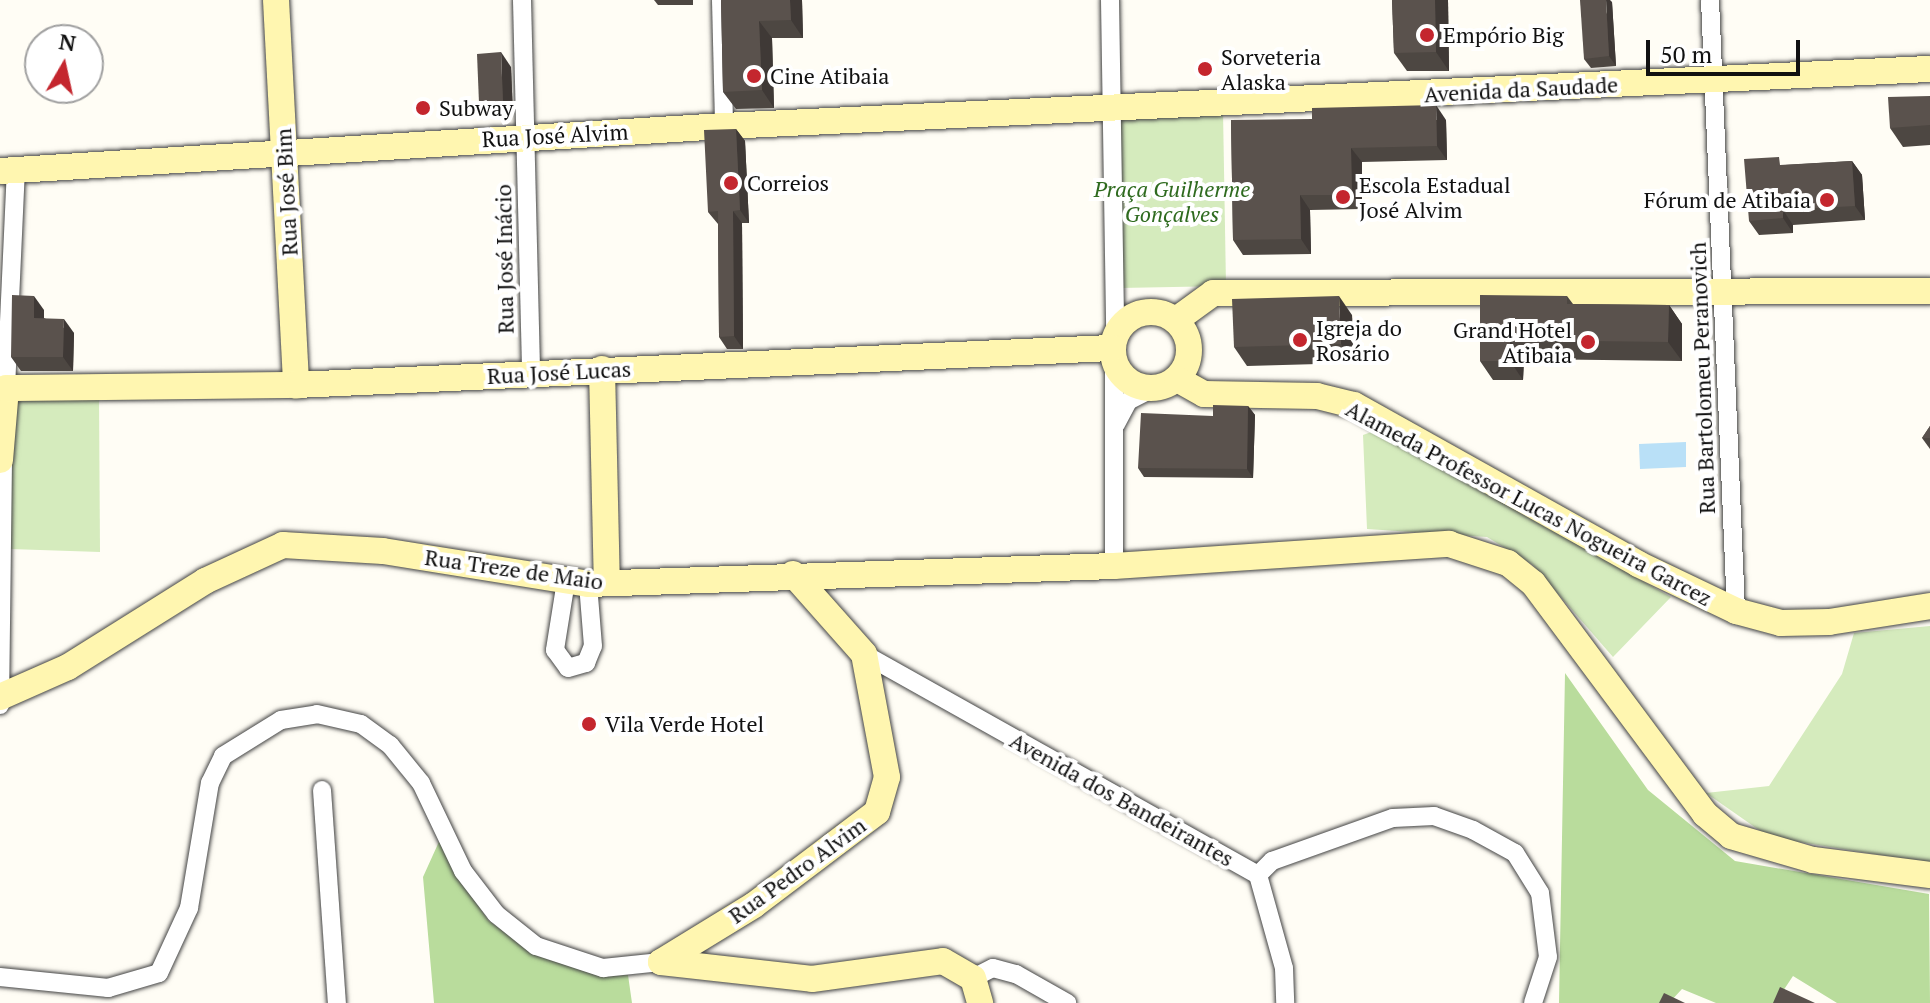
<!DOCTYPE html>
<meta charset="utf-8">
<style>
body{margin:0}
#map{position:relative;width:1930px;height:1003px;overflow:hidden;background:#fffdf5;font-family:"PT Serif",serif}
div>[style]{position:absolute}
[style*='--x']{left:calc(var(--x)*1px);top:calc(var(--y)*1px);width:calc(var(--w)*1px);rotate:calc(var(--a)*1deg)}
.green>*{inset:0;background:#d5ebbd}
.forest>*{inset:0;background:#b9dc9c}
.water>*{inset:0;background:#b9e0f7}
.roads{filter:drop-shadow(0 0 2px #444) drop-shadow(0 0 2px #444)}
.street>*{height:18px;margin:-9px;padding:0 9px;transform-origin:9px;border-radius:9px;background:#fff}
.secondary>*{height:26px;margin:-13px;padding:0 13px;transform-origin:13px;border-radius:13px;background:#fff6b0}
.secondary>.ring{margin:-13px;padding:0;box-sizing:content-box;background:none;border:26px solid #fff6b0;border-radius:50%}
.wall>*{inset:0;background:#4d4742}
.shaded-wall>*{inset:0;background:#3f3936}
.building>*{inset:0;background:#5a524d}
.dots>*{width:22px;height:22px;translate:-50% -50%;box-sizing:border-box;border:4px solid #fff;border-radius:50%}
span{translate:-50% -50%;white-space:nowrap;text-align:center;line-height:1.15;-webkit-text-stroke:8px #fff;paint-order:stroke}
.poi-label{font-size:22px;color:#111}
.left{translate:0 -50%;text-align:left}
.right{translate:-100% -50%;text-align:right}
.street-label{font-size:22px;color:#111}
.park-label{font-size:22px;color:#2f6b1f;font-style:italic}
.north{position:absolute;left:24px;top:24px;width:80px;height:80px;box-sizing:border-box;background:#fff;border:2px solid #a0a0a0;border-radius:50%;rotate:9deg;font-size:22px;font-weight:700;line-height:32px;text-align:center;color:#111}
.north::after{content:'';display:block;margin:auto;width:28px;height:36px;background:#c4262e;clip-path:polygon(50% 0,100% 100%,50% 72%,0 100%)}
.scale{position:absolute;left:1646px;top:40px;width:154px;height:36px;box-sizing:border-box;border:4px solid #111;border-top:0;padding-left:10px;font-size:24px;line-height:28px;white-space:nowrap;color:#111;-webkit-text-stroke:6px #fff;paint-order:stroke}
</style>
<div id="map">
<div class="green">
<div style="clip-path:polygon(1223px 111px,1226px 286px,1120px 288px,1117px 116px)"></div>
<div style="clip-path:polygon(99px 396px,100px 552px,10px 549px,12px 400px)"></div>
<div style="clip-path:polygon(1374px 431px,1671px 597px,1613px 657px,1533px 565px,1487px 537px,1367px 529px,1363px 435px)"></div>
<div style="clip-path:polygon(1930px 626px,1930px 863px,1769px 837px,1706px 793px,1769px 786px,1842px 674px,1854px 633px)"></div>
</div>
<div class="forest">
<div style="clip-path:polygon(1565px 673px,1648px 790px,1735px 861px,1929px 894px,1930px 1003px,1837px 1003px,1793px 976px,1775px 1003px,1716px 1003px,1682px 989px,1669px 1003px,1559px 1003px)"></div>
<div style="clip-path:polygon(442px 835px,458px 877px,489px 921px,532px 951px,600px 976px,628px 975px,632px 1003px,434px 1003px,423px 877px)"></div>
</div>
<div class="water">
<div style="clip-path:polygon(1686px 442px,1686px 467px,1640px 469px,1639px 444px)"></div>
</div>
<div class="roads">
<div class="street">
<div style="--x:522;--y:0;--w:374;--a:88.6"></div>
<div style="--x:721;--y:0;--w:126;--a:88.6"></div>
<div style="--x:1110;--y:0;--w:337;--a:89.1"></div>
<div style="--x:1710;--y:0;--w:612;--a:87.56"></div>
<div style="--x:6;--y:388;--w:218;--a:-87.4"></div>
<div style="--x:1116;--y:424;--w:26;--a:-62"></div>
<div style="--x:1128;--y:401;--w:28;--a:-27"></div>
<div style="--x:1114;--y:566;--w:206;--a:-90"></div>
<div style="--x:566;--y:581;--w:70;--a:99.1"></div>
<div style="--x:555;--y:650;--w:22;--a:54"></div>
<div style="--x:568;--y:668;--w:19;--a:-16"></div>
<div style="--x:586;--y:663;--w:18;--a:-68"></div>
<div style="--x:593;--y:646;--w:62;--a:-94.6"></div>
<div style="--x:864;--y:654;--w:452;--a:29.3"></div>
<div style="--x:0;--y:705;--w:245;--a:-89.3"></div>
<div style="--x:322;--y:790;--w:214;--a:86"></div>
<div style="--x:1258;--y:875;--w:20;--a:-45"></div>
<div style="--x:1272;--y:861;--w:128;--a:-19.6"></div>
<div style="--x:1393;--y:818;--w:41;--a:-2.8"></div>
<div style="--x:1434;--y:816;--w:41;--a:19.7"></div>
<div style="--x:1473;--y:830;--w:48;--a:28.7"></div>
<div style="--x:1515;--y:853;--w:47;--a:58"></div>
<div style="--x:1540;--y:893;--w:64;--a:82.9"></div>
<div style="--x:1548;--y:957;--w:48;--a:108.1"></div>
<div style="--x:1258;--y:875;--w:97;--a:74.4"></div>
<div style="--x:1284;--y:968;--w:35;--a:88"></div>
<div style="--x:0;--y:977;--w:109;--a:5.8"></div>
<div style="--x:108;--y:988;--w:53;--a:-16.4"></div>
<div style="--x:159;--y:973;--w:72;--a:-65.2"></div>
<div style="--x:189;--y:908;--w:127;--a:-80.5"></div>
<div style="--x:210;--y:783;--w:30;--a:-64"></div>
<div style="--x:223;--y:756;--w:68;--a:-31.8"></div>
<div style="--x:281;--y:720;--w:36;--a:-9"></div>
<div style="--x:317;--y:714;--w:45;--a:12.8"></div>
<div style="--x:361;--y:724;--w:36;--a:36"></div>
<div style="--x:390;--y:745;--w:49;--a:50.8"></div>
<div style="--x:421;--y:783;--w:98;--a:64.5"></div>
<div style="--x:463;--y:871;--w:54;--a:52.5"></div>
<div style="--x:496;--y:914;--w:51;--a:38.7"></div>
<div style="--x:536;--y:946;--w:71;--a:18.2"></div>
<div style="--x:603;--y:968;--w:58;--a:-5.9"></div>
<div style="--x:973;--y:978;--w:22;--a:-27"></div>
<div style="--x:993;--y:968;--w:24;--a:15"></div>
<div style="--x:1016;--y:974;--w:59;--a:29.6"></div>
</div>
<div class="secondary">
<div style="--x:276;--y:0;--w:386;--a:87"></div>
<div style="--x:0;--y:171;--w:725;--a:-3.56"></div>
<div style="--x:724;--y:126;--w:1207;--a:-2.71"></div>
<div class="ring" style="left:1113px;top:312px;width:50px;height:50px"></div>
<div style="--x:1176;--y:320;--w:46;--a:-36.1"></div>
<div style="--x:1213;--y:293;--w:717;--a:-0.16"></div>
<div style="--x:602;--y:369;--w:214;--a:88.7"></div>
<div style="--x:1177;--y:379;--w:31;--a:29"></div>
<div style="--x:1204;--y:394;--w:113;--a:1"></div>
<div style="--x:1317;--y:396;--w:38;--a:14"></div>
<div style="--x:1354;--y:405;--w:325;--a:29.2"></div>
<div style="--x:1638;--y:564;--w:109;--a:25.6"></div>
<div style="--x:1736;--y:611;--w:47;--a:14.9"></div>
<div style="--x:1781;--y:623;--w:48;--a:-1.2"></div>
<div style="--x:1829;--y:622;--w:102;--a:-9"></div>
<div style="--x:0;--y:460;--w:72;--a:-85.2"></div>
<div style="--x:6;--y:388;--w:290;--a:-0.6"></div>
<div style="--x:296;--y:385;--w:817;--a:-2.6"></div>
<div style="--x:0;--y:697;--w:74;--a:-23.8"></div>
<div style="--x:68;--y:667;--w:162;--a:-32.1"></div>
<div style="--x:205;--y:581;--w:86;--a:-24.8"></div>
<div style="--x:283;--y:545;--w:100;--a:3.4"></div>
<div style="--x:383;--y:551;--w:208;--a:9.1"></div>
<div style="--x:588;--y:584;--w:526;--a:-1.96"></div>
<div style="--x:1114;--y:566;--w:336;--a:-3.8"></div>
<div style="--x:1449;--y:544;--w:62;--a:17.9"></div>
<div style="--x:1508;--y:563;--w:32;--a:39"></div>
<div style="--x:1533;--y:583;--w:288;--a:53.3"></div>
<div style="--x:1705;--y:814;--w:34;--a:40"></div>
<div style="--x:1731;--y:836;--w:85;--a:16.3"></div>
<div style="--x:1813;--y:860;--w:118;--a:7.3"></div>
<div style="--x:661;--y:962;--w:109;--a:-31.5"></div>
<div style="--x:754;--y:905;--w:154;--a:-37.1"></div>
<div style="--x:877;--y:812;--w:36;--a:-74"></div>
<div style="--x:887;--y:777;--w:125;--a:-100.6"></div>
<div style="--x:864;--y:654;--w:107;--a:-131.6"></div>
<div style="--x:661;--y:962;--w:152;--a:6.4"></div>
<div style="--x:812;--y:979;--w:132;--a:-7.8"></div>
<div style="--x:943;--y:961;--w:34;--a:30"></div>
<div style="--x:973;--y:978;--w:26;--a:74"></div>
</div>
</div>
<div class="wall">
<div style="clip-path:polygon(654px 0,693px 0,693px 5px,658px 5px)"></div>
<div style="clip-path:polygon(721px 0,802px 0,803px 38px,772px 38px,774px 108px,736px 109px,723px 92px)"></div>
<div style="clip-path:polygon(1392px 0,1448px 0,1449px 71px,1407px 71px,1394px 53px)"></div>
<div style="clip-path:polygon(1612px 2px,1616px 66px,1591px 68px,1584px 59px)"></div>
<div style="clip-path:polygon(511px 67px,513px 116px,489px 117px,479px 103px)"></div>
<div style="clip-path:polygon(1930px 96px,1930px 145px,1903px 147px,1890px 128px)"></div>
<div style="clip-path:polygon(1231px 120px,1446px 120px,1447px 160px,1362px 162px,1362px 209px,1310px 210px,1311px 254px,1243px 255px,1233px 240px)"></div>
<div style="clip-path:polygon(736px 129px,745px 141px,749px 223px,742px 223px,743px 349px,727px 349px,719px 337px,718px 224px,708px 212px)"></div>
<div style="clip-path:polygon(1852px 161px,1862px 175px,1865px 220px,1793px 225px,1793px 233px,1759px 235px,1749px 221px,1785px 165px)"></div>
<div style="clip-path:polygon(1567px 296px,1573px 304px,1669px 305px,1682px 324px,1682px 361px,1524px 359px,1523px 380px,1493px 380px,1480px 361px)"></div>
<div style="clip-path:polygon(44px 310px,44px 318px,74px 333px,73px 371px,21px 371px,11px 357px)"></div>
<div style="clip-path:polygon(1352px 315px,1354px 363px,1247px 366px,1234px 347px)"></div>
<div style="clip-path:polygon(1248px 406px,1255px 415px,1253px 478px,1144px 477px,1138px 468px,1213px 416px)"></div>
<div style="clip-path:polygon(1930px 426px,1930px 449px,1922px 438px)"></div>
</div>
<div class="shaded-wall">
<div style="clip-path:polygon(790px 0,802px 0,803px 38px,791px 20px)"></div>
<div style="clip-path:polygon(1435px 0,1448px 0,1449px 71px,1436px 52px)"></div>
<div style="clip-path:polygon(1606px 0,1610px 0,1612px 2px,1616px 66px,1609px 56px)"></div>
<div style="clip-path:polygon(759px 21px,772px 38px,774px 108px,762px 90px)"></div>
<div style="clip-path:polygon(501px 52px,511px 67px,513px 116px,503px 102px)"></div>
<div style="clip-path:polygon(1436px 105px,1446px 120px,1447px 160px,1437px 146px)"></div>
<div style="clip-path:polygon(736px 129px,745px 141px,749px 223px,740px 210px)"></div>
<div style="clip-path:polygon(1351px 148px,1362px 162px,1362px 209px,1352px 195px)"></div>
<div style="clip-path:polygon(1852px 161px,1862px 175px,1865px 220px,1855px 206px)"></div>
<div style="clip-path:polygon(1300px 195px,1310px 210px,1311px 254px,1301px 239px)"></div>
<div style="clip-path:polygon(1783px 210px,1793px 225px,1793px 233px,1783px 218px)"></div>
<div style="clip-path:polygon(733px 211px,742px 223px,743px 349px,734px 336px)"></div>
<div style="clip-path:polygon(34px 296px,44px 310px,44px 333px,34px 318px)"></div>
<div style="clip-path:polygon(1339px 296px,1352px 315px,1354px 363px,1341px 344px)"></div>
<div style="clip-path:polygon(1669px 305px,1682px 324px,1682px 361px,1668px 342px)"></div>
<div style="clip-path:polygon(64px 319px,74px 333px,73px 371px,63px 357px)"></div>
<div style="clip-path:polygon(1510px 340px,1524px 359px,1523px 380px,1510px 361px)"></div>
<div style="clip-path:polygon(1248px 406px,1255px 415px,1253px 478px,1247px 469px)"></div>
</div>
<div class="building">
<div style="clip-path:polygon(721px 0,790px 0,791px 20px,759px 21px,762px 90px,723px 92px)"></div>
<div style="clip-path:polygon(1392px 0,1435px 0,1436px 52px,1394px 53px)"></div>
<div style="clip-path:polygon(1580px 0,1606px 0,1609px 56px,1584px 59px)"></div>
<div style="clip-path:polygon(501px 52px,503px 102px,479px 103px,477px 54px)"></div>
<div style="clip-path:polygon(1930px 96px,1930px 125px,1890px 128px,1888px 97px)"></div>
<div style="clip-path:polygon(1436px 105px,1437px 146px,1351px 148px,1352px 195px,1300px 195px,1301px 239px,1233px 240px,1231px 120px,1312px 119px,1312px 108px)"></div>
<div style="clip-path:polygon(736px 129px,740px 210px,733px 211px,734px 336px,719px 337px,718px 211px,708px 212px,704px 130px)"></div>
<div style="clip-path:polygon(1779px 157px,1780px 165px,1852px 161px,1855px 206px,1783px 210px,1783px 218px,1749px 221px,1744px 159px)"></div>
<div style="clip-path:polygon(12px 295px,34px 296px,34px 318px,64px 319px,63px 357px,11px 357px)"></div>
<div style="clip-path:polygon(1480px 295px,1567px 296px,1567px 304px,1669px 305px,1668px 342px,1510px 340px,1510px 361px,1480px 361px)"></div>
<div style="clip-path:polygon(1339px 296px,1341px 344px,1234px 347px,1232px 299px)"></div>
<div style="clip-path:polygon(1213px 405px,1248px 406px,1247px 469px,1138px 468px,1141px 413px,1213px 416px)"></div>
<div style="clip-path:polygon(1930px 426px,1930px 438px,1922px 438px)"></div>
<div style="clip-path:polygon(1780px 987px,1815px 1003px,1773px 1003px)"></div>
<div style="clip-path:polygon(1664px 993px,1685px 1003px,1659px 1003px)"></div>
</div>
<div class="dots">
<div style="left:1427px;top:35px;background:#c4262e"></div>
<div style="left:1205px;top:69px;background:#c4262e"></div>
<div style="left:754px;top:76px;background:#c4262e"></div>
<div style="left:423px;top:108px;background:#c4262e"></div>
<div style="left:731px;top:183px;background:#c4262e"></div>
<div style="left:1343px;top:197px;background:#c4262e"></div>
<div style="left:1827px;top:200px;background:#c4262e"></div>
<div style="left:1300px;top:340px;background:#c4262e"></div>
<div style="left:1588px;top:342px;background:#c4262e"></div>
<div style="left:589px;top:724px;background:#c4262e"></div>
</div>
<div class="poi-label">
<span class="left" style="left:1443px;top:35px">Empório Big</span>
<span class="left" style="left:1221px;top:69px">Sorveteria<br>Alaska</span>
<span class="left" style="left:770px;top:76px">Cine Atibaia</span>
<span class="left" style="left:439px;top:108px">Subway</span>
<span class="left" style="left:747px;top:183px">Correios</span>
<span class="left" style="left:1359px;top:197px">Escola Estadual<br>José Alvim</span>
<span class="right" style="left:1811px;top:200px">Fórum de Atibaia</span>
<span class="left" style="left:1316px;top:340px">Igreja do<br>Rosário</span>
<span class="right" style="left:1572px;top:342px">Grand Hotel<br>Atibaia</span>
<span class="left" style="left:605px;top:724px">Vila Verde Hotel</span>
</div>
<div class="street-label">
<span style="left:1521px;top:89px;rotate:-3deg">Avenida da Saudade</span>
<span style="left:555px;top:135px;rotate:-3deg">Rua José Alvim</span>
<span style="left:286px;top:192px;rotate:-93deg">Rua José Bim</span>
<span style="left:504px;top:259px;rotate:-91deg">Rua José Inácio</span>
<span style="left:559px;top:372px;rotate:-3deg">Rua José Lucas</span>
<span style="left:1702px;top:378px;rotate:-92deg">Rua Bartolomeu Peranovich</span>
<span style="left:1529px;top:503px;rotate:28deg">Alameda Professor Lucas Nogueira Garcez</span>
<span style="left:514px;top:569px;rotate:8deg">Rua Treze de Maio</span>
<span style="left:1122px;top:799px;rotate:29deg">Avenida dos Bandeirantes</span>
<span style="left:797px;top:870px;rotate:-36deg">Rua Pedro Alvim</span>
</div>
<div class="park-label">
<span style="left:1172px;top:201px">Praça Guilherme<br>Gonçalves</span>
</div>
<div class="north">N</div>
<div class="scale">50 m</div>
</div>
